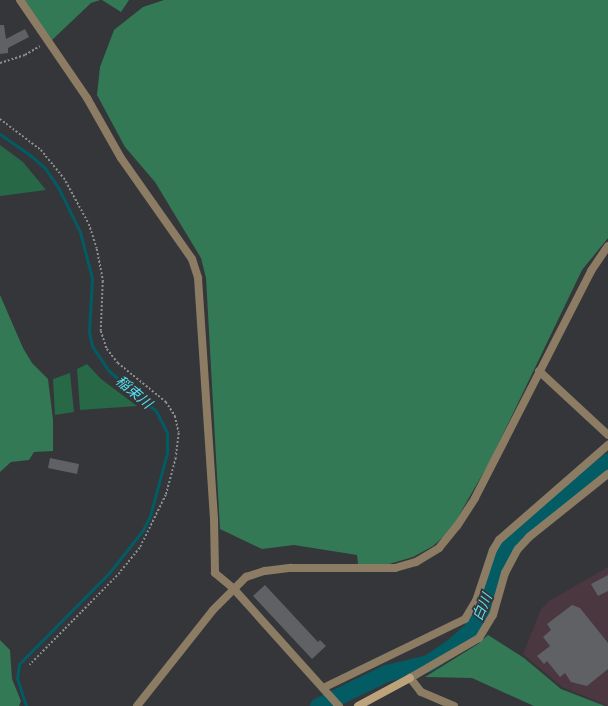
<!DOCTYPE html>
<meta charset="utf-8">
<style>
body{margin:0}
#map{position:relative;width:608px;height:706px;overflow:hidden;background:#343639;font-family:"DejaVu Sans","Noto Sans JP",sans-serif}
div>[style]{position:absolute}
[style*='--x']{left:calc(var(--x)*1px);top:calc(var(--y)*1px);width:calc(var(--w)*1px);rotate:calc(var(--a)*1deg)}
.industrial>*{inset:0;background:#4a373f}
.green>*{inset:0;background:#276847}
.forest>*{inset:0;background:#337955}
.stream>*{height:3px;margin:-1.5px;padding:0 1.5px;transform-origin:1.5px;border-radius:1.5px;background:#035b64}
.river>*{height:17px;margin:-8.5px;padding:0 8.5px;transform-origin:8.5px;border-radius:8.5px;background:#035b64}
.building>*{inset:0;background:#5f6165}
.path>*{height:1.5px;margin-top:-0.75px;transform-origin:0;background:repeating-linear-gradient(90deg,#8c8d90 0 2px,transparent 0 4px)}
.street>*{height:8px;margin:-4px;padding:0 4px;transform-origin:4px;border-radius:4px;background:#8c7c63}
.secondary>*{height:8px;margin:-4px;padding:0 4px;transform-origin:4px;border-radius:4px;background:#bda37b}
span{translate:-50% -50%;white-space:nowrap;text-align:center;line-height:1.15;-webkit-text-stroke:3.5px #343639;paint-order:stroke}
.water-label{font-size:14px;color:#55e1f3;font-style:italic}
</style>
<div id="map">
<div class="industrial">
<div style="clip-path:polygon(608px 567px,608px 706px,562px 687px,523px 654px,541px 609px,549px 601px)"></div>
</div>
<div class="green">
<div style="clip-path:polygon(0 145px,23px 162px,46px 190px,0 196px)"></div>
<div style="clip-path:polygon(87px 364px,101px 379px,137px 406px,80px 410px,77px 369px)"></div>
<div style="clip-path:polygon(70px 373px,74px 412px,55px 415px,53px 379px)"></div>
</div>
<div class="forest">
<div style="clip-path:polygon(24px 0,100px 0,91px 3px,52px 40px)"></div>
<div style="clip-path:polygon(102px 0,129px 0,121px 12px)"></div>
<div style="clip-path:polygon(164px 0,608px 0,608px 238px,582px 270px,490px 461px,450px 531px,433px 546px,413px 557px,389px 564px,358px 564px,357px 555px,294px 545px,262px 549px,220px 529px,206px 278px,201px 258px,155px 182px,125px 147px,97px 95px,100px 67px,114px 30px,143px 7px)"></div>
<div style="clip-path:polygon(0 295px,23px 348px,32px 363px,48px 379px,53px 420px,53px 451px,34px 452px,29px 460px,11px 462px,0 472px)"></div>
<div style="clip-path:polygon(488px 635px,524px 658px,561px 689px,605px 706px,534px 706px,472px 678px,425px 677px,478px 644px)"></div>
<div style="clip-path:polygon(0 640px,10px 650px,12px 679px,21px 701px,19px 706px,0 706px)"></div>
</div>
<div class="stream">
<div style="--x:0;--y:134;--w:37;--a:35"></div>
<div style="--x:30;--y:155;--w:20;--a:41"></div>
<div style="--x:45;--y:168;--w:23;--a:56"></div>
<div style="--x:58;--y:187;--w:50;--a:63.9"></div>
<div style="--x:80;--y:232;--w:48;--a:75.4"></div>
<div style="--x:92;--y:278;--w:54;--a:93.2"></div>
<div style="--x:89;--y:332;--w:14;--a:78"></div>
<div style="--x:92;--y:346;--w:30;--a:56"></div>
<div style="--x:109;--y:371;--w:62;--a:40.4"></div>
<div style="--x:156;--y:411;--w:25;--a:63"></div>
<div style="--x:167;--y:433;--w:20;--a:90"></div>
<div style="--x:167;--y:453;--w:65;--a:105.1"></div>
<div style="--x:150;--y:516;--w:16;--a:117"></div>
<div style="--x:143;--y:530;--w:55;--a:128.3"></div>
<div style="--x:109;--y:573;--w:128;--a:134.7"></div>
<div style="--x:19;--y:664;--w:14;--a:98"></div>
<div style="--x:17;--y:678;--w:29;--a:72"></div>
</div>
<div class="river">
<div style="--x:318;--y:706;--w:76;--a:-25.9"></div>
<div style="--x:386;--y:673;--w:43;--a:-13.4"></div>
<div style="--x:428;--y:663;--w:29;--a:-34"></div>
<div style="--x:452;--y:647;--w:27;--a:-42"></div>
<div style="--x:472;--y:629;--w:19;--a:-58"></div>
<div style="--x:482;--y:613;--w:61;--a:-71.9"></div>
<div style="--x:501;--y:555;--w:19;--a:-58"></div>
<div style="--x:511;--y:539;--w:124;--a:-38.8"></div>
</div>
<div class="building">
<div style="clip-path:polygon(0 25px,4px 25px,6px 39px,25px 29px,29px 37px,8px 48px,8px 53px,0 54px)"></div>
<div style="clip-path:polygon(50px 458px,79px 464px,77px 474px,48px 468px)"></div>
<div style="clip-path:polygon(608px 575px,608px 591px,598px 596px,591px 584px)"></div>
<div style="clip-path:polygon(265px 585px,318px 642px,320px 640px,326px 646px,312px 659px,253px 596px)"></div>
<div style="clip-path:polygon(572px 605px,580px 608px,608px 643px,608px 669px,587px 686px,571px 682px,565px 673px,560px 677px,547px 661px,544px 664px,537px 656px,550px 646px,543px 637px,551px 630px,547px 624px)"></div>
</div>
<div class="path">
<div style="--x:0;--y:63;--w:26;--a:-18"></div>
<div style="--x:25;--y:55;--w:17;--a:-31"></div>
<div style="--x:0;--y:119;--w:51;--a:37.1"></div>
<div style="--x:41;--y:150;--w:36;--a:51"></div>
<div style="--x:64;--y:178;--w:52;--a:61.5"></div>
<div style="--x:89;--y:224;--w:26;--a:72"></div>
<div style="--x:97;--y:249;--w:33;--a:79"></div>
<div style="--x:103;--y:281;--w:50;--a:92.3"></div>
<div style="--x:101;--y:331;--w:19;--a:72"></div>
<div style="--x:107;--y:349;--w:18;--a:52"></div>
<div style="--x:118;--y:363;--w:62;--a:39.1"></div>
<div style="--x:166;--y:402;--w:17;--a:57"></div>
<div style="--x:175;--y:416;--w:17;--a:77"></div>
<div style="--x:179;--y:433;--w:25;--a:97"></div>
<div style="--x:176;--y:458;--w:38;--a:105"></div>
<div style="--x:166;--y:495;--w:59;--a:116.1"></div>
<div style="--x:140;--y:548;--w:32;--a:129"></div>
<div style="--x:120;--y:573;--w:129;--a:134.4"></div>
</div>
<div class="street">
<div style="--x:20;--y:0;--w:119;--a:55.6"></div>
<div style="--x:87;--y:98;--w:69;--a:60.5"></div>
<div style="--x:121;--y:158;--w:123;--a:54.9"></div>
<div style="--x:192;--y:259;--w:20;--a:72"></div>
<div style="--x:198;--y:278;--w:242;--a:86.2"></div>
<div style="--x:214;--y:519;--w:54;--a:88.9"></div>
<div style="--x:215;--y:573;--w:23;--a:40"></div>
<div style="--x:233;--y:588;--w:159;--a:48.1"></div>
<div style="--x:539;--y:371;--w:94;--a:42.8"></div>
<div style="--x:323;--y:688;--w:158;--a:-25.9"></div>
<div style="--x:465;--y:619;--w:21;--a:-59"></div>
<div style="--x:476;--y:601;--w:54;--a:-71.6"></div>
<div style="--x:493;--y:550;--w:12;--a:-59"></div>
<div style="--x:499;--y:540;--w:145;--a:-41.1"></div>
<div style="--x:137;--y:706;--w:122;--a:-51.6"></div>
<div style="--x:213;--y:610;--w:47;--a:-45"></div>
<div style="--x:246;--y:577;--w:20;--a:-18"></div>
<div style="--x:265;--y:571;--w:26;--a:-7"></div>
<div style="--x:291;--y:568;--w:104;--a:0"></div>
<div style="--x:395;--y:568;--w:22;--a:-16"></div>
<div style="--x:416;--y:562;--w:27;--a:-31"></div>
<div style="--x:439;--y:548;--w:28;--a:-51"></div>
<div style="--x:457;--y:526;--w:33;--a:-57"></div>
<div style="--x:475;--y:498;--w:255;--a:-62.9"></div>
<div style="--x:591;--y:271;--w:30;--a:-56"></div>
<div style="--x:454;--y:706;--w:36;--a:-157"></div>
<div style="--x:421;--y:692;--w:18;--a:-128"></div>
<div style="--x:410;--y:678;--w:80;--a:-30.1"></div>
<div style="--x:479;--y:638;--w:27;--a:-59"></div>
<div style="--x:493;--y:615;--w:44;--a:-74.1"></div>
<div style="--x:505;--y:573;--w:27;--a:-62"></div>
<div style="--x:518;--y:549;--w:16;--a:-47"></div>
<div style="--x:529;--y:537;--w:101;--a:-38.6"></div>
</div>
<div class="secondary">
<div style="--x:358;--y:706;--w:59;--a:-28.3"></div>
</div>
<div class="water-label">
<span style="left:134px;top:392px;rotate:40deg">稲束川</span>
<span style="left:482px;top:607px;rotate:-67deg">白川</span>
</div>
</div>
